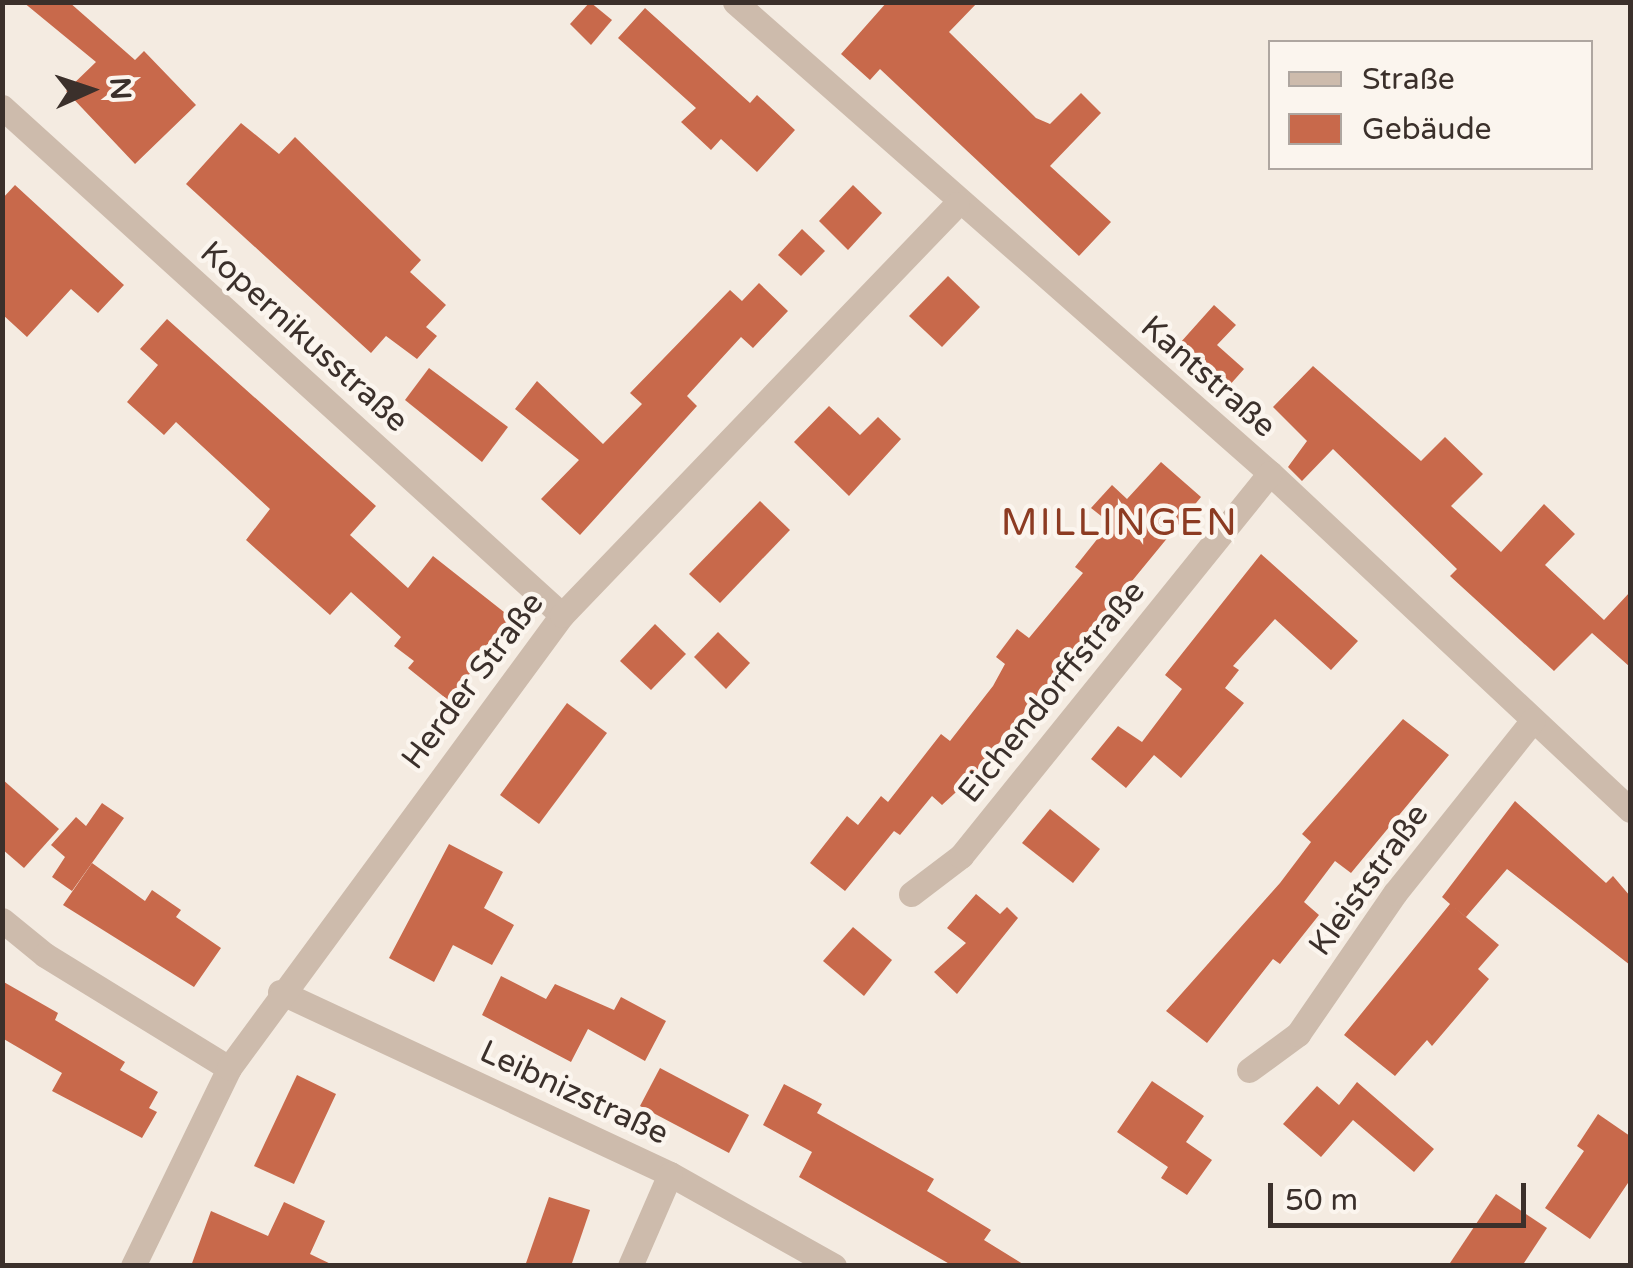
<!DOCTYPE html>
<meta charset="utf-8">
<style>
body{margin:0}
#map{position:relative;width:1633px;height:1268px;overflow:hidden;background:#f4ebe1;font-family:"Varela Round",sans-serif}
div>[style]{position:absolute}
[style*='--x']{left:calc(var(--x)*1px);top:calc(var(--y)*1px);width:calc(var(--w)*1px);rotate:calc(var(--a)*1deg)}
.building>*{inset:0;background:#c8694b}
.minor>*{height:25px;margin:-12.5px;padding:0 12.5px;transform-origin:12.5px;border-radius:12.5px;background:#cdbbac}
span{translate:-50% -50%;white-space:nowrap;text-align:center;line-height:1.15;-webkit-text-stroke:9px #fbf5ee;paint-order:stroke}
.street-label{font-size:32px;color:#3b302b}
.quarter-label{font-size:38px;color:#8c3b22;letter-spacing:2.5px}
.frame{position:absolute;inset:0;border:5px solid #3b302b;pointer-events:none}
.legend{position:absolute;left:1268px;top:40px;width:325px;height:130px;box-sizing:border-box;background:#fbf5ee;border:2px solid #aea6a0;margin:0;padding:12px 18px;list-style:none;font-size:30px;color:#3b302b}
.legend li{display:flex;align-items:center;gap:20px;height:50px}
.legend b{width:50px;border:2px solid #aea6a0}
.north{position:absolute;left:40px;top:40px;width:100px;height:100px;-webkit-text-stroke:8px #fbf5ee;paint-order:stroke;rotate:87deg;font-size:28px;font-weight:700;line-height:40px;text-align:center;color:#3b302b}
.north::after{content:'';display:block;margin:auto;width:35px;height:45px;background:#3b302b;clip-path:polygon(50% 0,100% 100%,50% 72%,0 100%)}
.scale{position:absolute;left:1268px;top:1183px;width:258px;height:45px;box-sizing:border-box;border:5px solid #3b302b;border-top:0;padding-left:12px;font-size:30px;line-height:35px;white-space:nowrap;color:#3b302b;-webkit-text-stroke:8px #fbf5ee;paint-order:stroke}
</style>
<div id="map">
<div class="building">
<div style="clip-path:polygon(23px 2px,69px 2px,135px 60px,144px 51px,196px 105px,135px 164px,66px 91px,96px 62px)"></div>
<div style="clip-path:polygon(590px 2px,612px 20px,591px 45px,570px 24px)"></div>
<div style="clip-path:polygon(887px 2px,978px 2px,949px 32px,1036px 118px,1050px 124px,1081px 93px,1101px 113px,1050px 166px,1111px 222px,1079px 256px,880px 69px,870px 80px,841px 54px)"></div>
<div style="clip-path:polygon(645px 8px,750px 103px,757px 95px,795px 130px,757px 172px,721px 139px,711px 150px,681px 122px,696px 108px,618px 38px)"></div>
<div style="clip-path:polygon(241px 123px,279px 154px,295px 137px,421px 260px,410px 272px,446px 305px,426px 327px,437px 336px,417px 359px,386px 336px,371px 353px,186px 184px)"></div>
<div style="clip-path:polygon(15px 185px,124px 285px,98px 313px,71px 289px,27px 337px,2px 314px,2px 199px)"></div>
<div style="clip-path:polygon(853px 185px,882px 213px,848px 250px,819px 221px)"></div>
<div style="clip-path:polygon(802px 229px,825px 251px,801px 276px,778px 255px)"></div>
<div style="clip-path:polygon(948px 276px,980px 307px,942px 347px,909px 316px)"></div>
<div style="clip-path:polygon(759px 283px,788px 311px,753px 348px,741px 337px,687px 396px,697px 406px,580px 535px,541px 499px,579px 460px,515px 409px,537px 381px,603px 444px,642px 404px,630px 393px,730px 290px,742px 301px)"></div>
<div style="clip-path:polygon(1214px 305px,1236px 325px,1217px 345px,1244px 369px,1220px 396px,1172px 352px)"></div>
<div style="clip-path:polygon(167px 319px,376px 506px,350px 535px,408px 588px,433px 556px,514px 620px,448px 700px,408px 668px,414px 661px,394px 646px,401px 637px,351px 592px,330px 615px,246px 540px,270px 509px,176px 422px,164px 435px,127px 402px,158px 365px,140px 349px)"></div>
<div style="clip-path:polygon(1313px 366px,1421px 461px,1445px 437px,1483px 474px,1451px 506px,1501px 552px,1544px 504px,1575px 534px,1545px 565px,1604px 620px,1630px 592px,1630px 667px,1592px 633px,1554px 671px,1450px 576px,1457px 569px,1333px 449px,1302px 481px,1288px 467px,1307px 441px,1273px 407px)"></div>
<div style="clip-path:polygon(429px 368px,508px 427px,482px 462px,405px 400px)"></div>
<div style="clip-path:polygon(829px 406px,860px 435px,878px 417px,901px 439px,849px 496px,794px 442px)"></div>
<div style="clip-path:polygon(1161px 462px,1201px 497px,967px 782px,942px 805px,932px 796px,900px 835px,894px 831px,845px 891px,810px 863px,847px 816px,858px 825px,881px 796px,888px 802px,941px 734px,950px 741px,993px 686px,1005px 664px,996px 657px,1017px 629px,1029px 638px,1083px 573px,1075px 567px,1110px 523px,1091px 508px,1112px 485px,1127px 499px)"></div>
<div style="clip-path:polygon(760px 501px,790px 530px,720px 603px,689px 574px)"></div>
<div style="clip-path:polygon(1261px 554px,1358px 641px,1331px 670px,1275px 619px,1233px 666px,1239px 670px,1225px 688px,1244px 703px,1181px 778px,1154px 755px,1126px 788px,1091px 759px,1118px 726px,1142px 742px,1182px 689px,1165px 675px)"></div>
<div style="clip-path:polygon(655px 624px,686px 654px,651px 690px,620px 661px)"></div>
<div style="clip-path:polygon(718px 632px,750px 663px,726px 689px,694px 657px)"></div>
<div style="clip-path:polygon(567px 703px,607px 733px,539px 824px,500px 795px)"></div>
<div style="clip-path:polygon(1403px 719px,1449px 755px,1351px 873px,1335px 861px,1304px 902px,1319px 915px,1280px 964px,1273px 959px,1207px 1043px,1166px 1011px,1280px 883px,1311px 842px,1302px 834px)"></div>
<div style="clip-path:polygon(2px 779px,59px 829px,24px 868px,2px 849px)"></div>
<div style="clip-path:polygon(1515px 801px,1606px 883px,1613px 876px,1630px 896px,1630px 965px,1507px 869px,1466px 917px,1454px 907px,1499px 945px,1478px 969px,1489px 979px,1432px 1046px,1427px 1040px,1395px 1076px,1344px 1035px,1450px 904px,1442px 897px)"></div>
<div style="clip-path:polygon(102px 803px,124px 818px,72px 891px,52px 877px,65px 857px,51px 845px,76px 817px,86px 826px)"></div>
<div style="clip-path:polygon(1050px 809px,1100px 849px,1073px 883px,1022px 843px)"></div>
<div style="clip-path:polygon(449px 844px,503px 872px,484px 908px,514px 925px,492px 965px,453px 945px,434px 982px,389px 958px)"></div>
<div style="clip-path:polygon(92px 863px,145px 901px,152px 890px,181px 910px,176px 917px,221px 948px,194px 987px,63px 905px)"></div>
<div style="clip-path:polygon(976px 894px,1000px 914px,1007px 907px,1018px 918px,957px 994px,934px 972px,966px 943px,947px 928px)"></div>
<div style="clip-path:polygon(853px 927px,892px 960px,864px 996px,823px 961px)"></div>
<div style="clip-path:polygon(501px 976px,546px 999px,555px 984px,614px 1010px,621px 997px,666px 1021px,645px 1061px,588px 1029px,571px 1062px,482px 1015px)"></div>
<div style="clip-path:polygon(2px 981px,58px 1013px,55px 1020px,125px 1062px,120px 1070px,158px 1092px,149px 1108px,157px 1112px,142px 1138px,52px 1091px,62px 1073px,2px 1038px)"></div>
<div style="clip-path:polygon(660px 1068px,749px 1115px,729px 1153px,640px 1106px)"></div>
<div style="clip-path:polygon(297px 1075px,336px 1094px,294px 1184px,254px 1166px)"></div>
<div style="clip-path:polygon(1152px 1081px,1204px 1116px,1186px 1142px,1212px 1160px,1187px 1195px,1161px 1178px,1168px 1167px,1117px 1132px)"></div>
<div style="clip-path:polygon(1357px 1082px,1434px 1149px,1414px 1172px,1353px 1120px,1321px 1157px,1283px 1124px,1317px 1086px,1339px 1105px)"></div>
<div style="clip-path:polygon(784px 1084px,822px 1104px,817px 1113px,934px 1179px,927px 1191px,991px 1230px,984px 1240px,1026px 1266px,953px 1266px,799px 1177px,812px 1152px,763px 1125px)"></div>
<div style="clip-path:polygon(1598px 1114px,1630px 1136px,1630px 1180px,1590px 1239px,1545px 1208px,1584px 1151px,1577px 1146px)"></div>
<div style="clip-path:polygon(1496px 1194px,1547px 1228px,1522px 1266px,1448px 1266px)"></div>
<div style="clip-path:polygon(549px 1197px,590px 1210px,571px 1266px,525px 1266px)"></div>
<div style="clip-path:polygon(284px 1202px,325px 1221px,310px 1254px,335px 1266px,191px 1266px,211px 1211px,268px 1236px)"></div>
</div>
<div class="minor">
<div style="--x:735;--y:2;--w:713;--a:41.36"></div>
<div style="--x:1270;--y:473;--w:493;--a:43.1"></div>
<div style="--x:2;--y:107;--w:756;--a:42.21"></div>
<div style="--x:911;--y:894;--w:63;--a:-37.2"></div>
<div style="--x:961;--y:856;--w:492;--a:-51.1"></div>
<div style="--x:2;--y:920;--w:55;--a:39.1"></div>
<div style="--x:45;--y:955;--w:216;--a:31.6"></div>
<div style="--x:280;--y:992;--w:430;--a:25"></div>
<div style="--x:670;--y:1174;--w:188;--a:29.3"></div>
<div style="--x:1249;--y:1070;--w:61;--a:-36.3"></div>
<div style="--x:1298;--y:1034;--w:171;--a:-55.5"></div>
<div style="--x:1395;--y:893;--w:221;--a:-51.4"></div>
<div style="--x:133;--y:1266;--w:220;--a:-64.1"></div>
<div style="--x:229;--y:1068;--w:562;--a:-53.68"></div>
<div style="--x:562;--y:615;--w:570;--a:-46.14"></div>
<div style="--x:630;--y:1266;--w:100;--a:-66.5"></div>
</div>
<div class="street-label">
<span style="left:304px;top:337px;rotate:42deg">Kopernikusstraße</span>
<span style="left:1208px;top:377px;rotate:41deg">Kantstraße</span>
<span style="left:473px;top:681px;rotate:-53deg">Herder Straße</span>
<span style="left:1052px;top:692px;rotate:-51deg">Eichendorffstraße</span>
<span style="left:1369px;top:880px;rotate:-54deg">Kleiststraße</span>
<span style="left:574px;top:1093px;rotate:25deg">Leibnizstraße</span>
</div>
<div class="quarter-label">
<span style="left:1120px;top:524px">MILLINGEN</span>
</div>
<div class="frame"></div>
<ul class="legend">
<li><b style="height:12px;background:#cdbbac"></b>Straße</li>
<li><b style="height:28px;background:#c8694b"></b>Gebäude</li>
</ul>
<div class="north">N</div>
<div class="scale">50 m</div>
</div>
